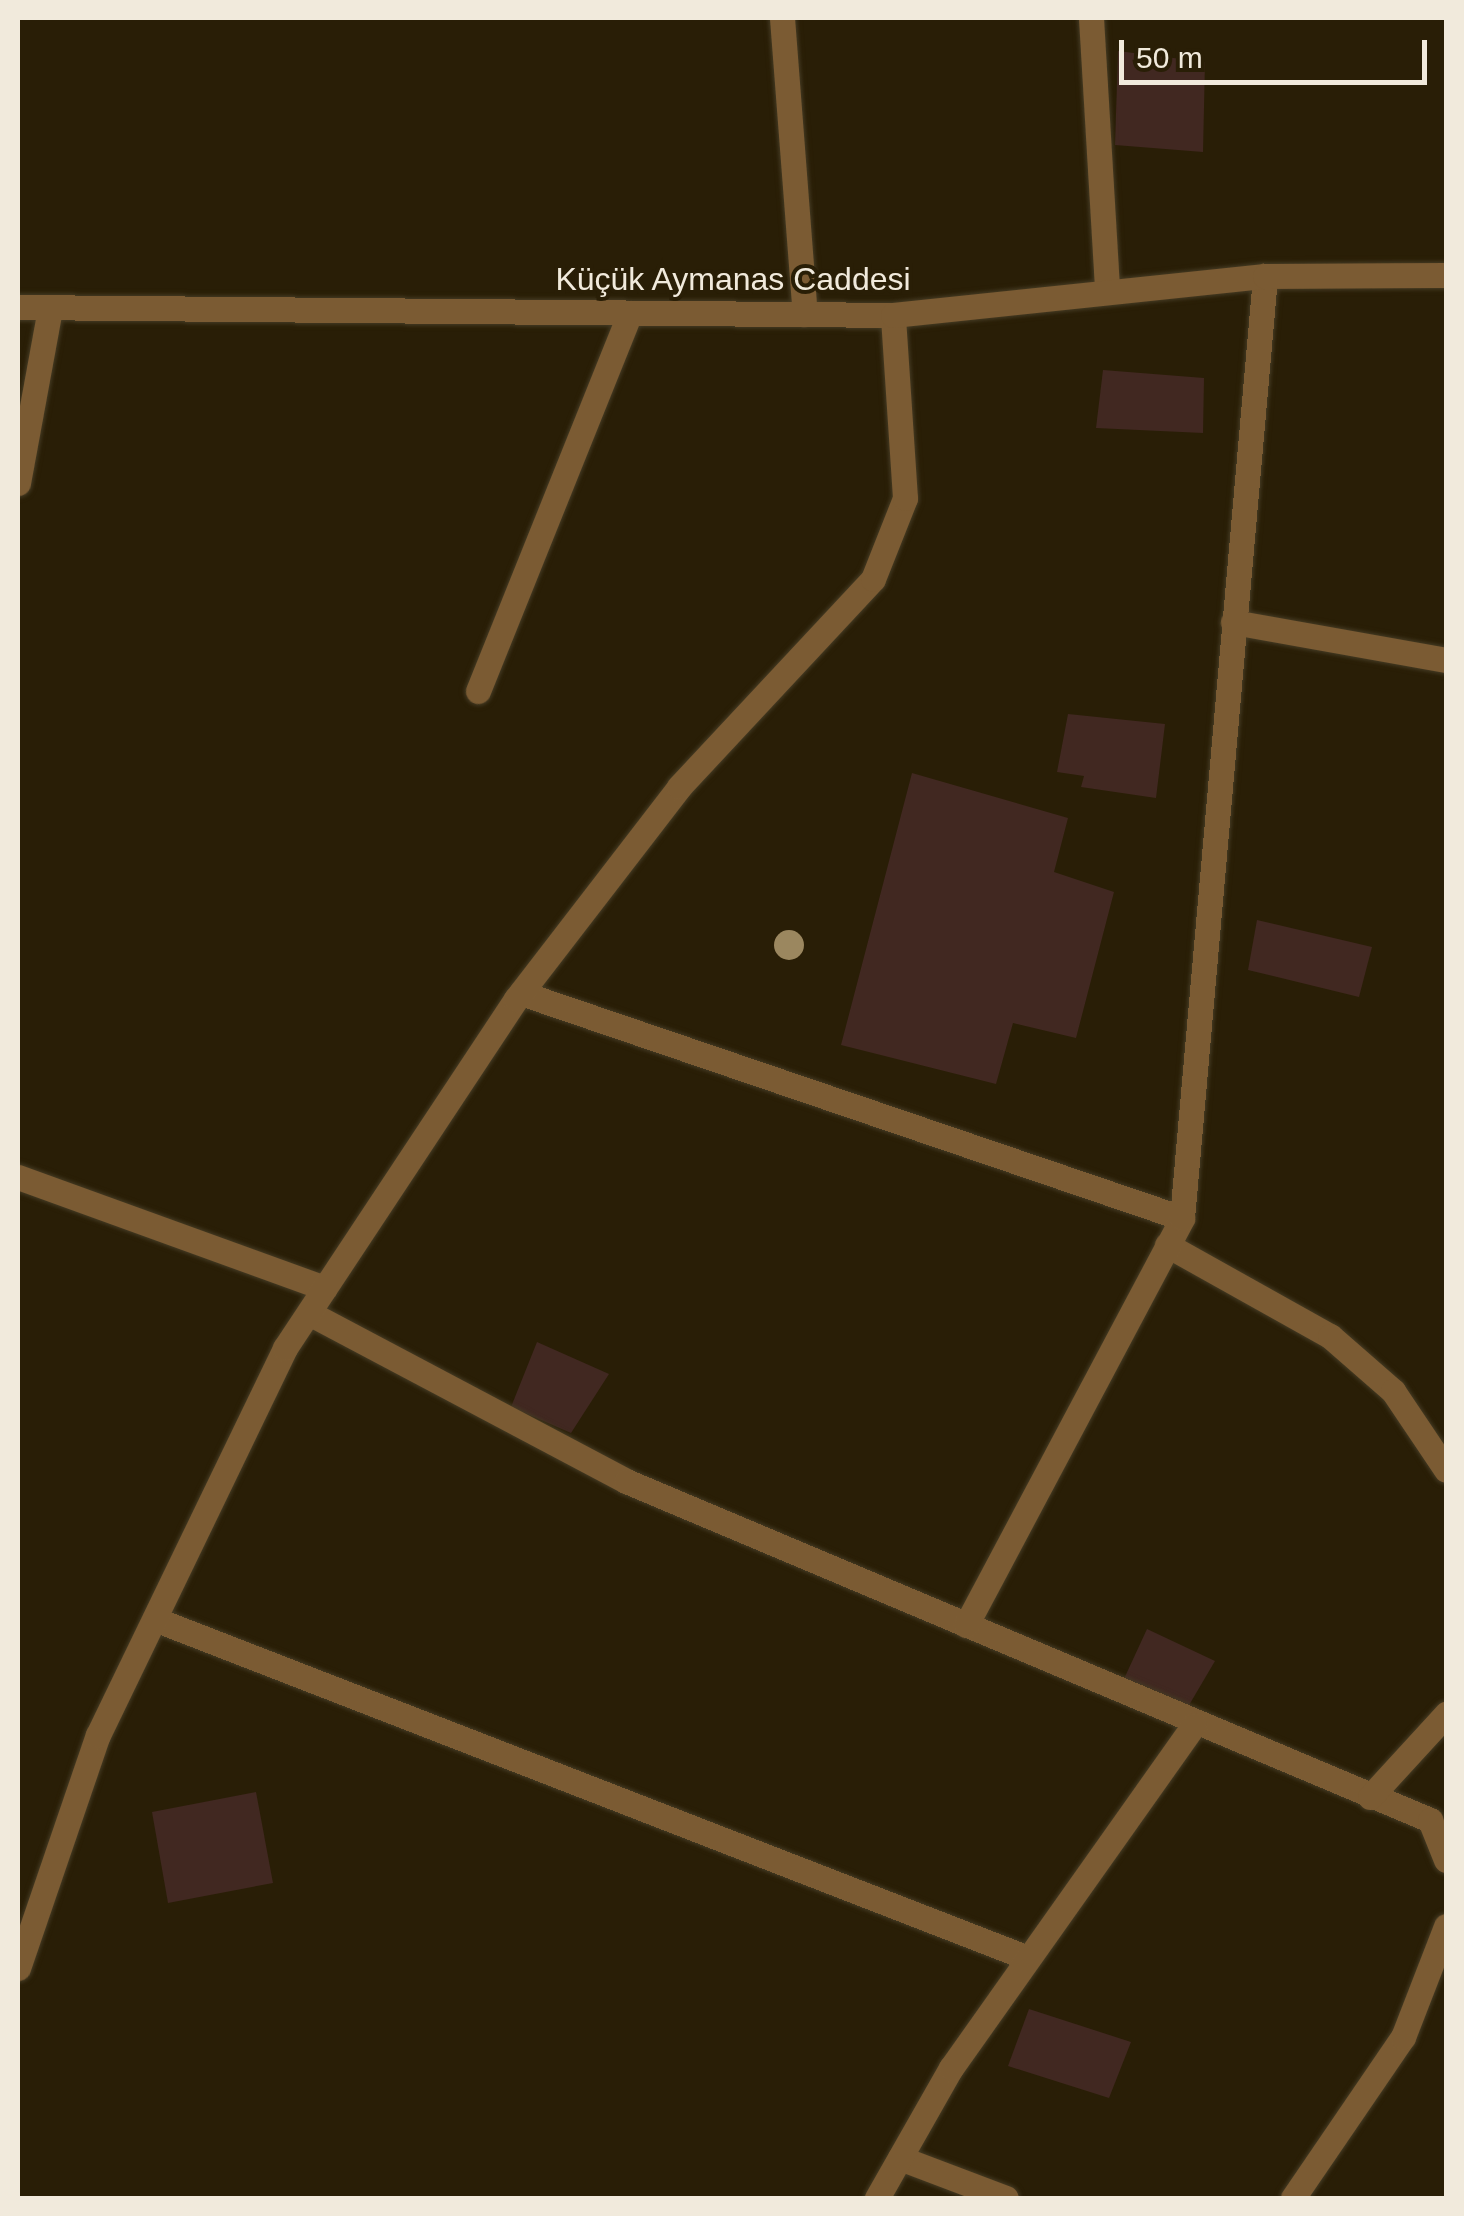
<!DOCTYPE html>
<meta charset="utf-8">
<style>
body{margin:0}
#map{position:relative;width:1464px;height:2216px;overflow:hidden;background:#291e06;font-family:Arial,sans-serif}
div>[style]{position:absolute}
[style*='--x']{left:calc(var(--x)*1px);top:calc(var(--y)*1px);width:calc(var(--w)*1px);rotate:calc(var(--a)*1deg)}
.building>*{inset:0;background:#412821}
.roads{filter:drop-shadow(0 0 2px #453b24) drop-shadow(0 0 2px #453b24)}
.minor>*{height:25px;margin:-12.5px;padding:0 12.5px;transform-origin:12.5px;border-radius:12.5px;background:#7b5b33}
.tertiary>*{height:25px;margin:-12.5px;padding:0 12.5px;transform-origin:12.5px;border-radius:12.5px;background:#7b5b33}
.trees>*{width:30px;height:30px;margin:-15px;border-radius:50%;background:#9b875f}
span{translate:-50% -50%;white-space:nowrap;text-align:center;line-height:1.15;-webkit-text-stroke:8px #291e06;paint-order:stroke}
.street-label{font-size:32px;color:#f1eadc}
.frame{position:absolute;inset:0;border:20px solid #f1eadc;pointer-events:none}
.scale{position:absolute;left:1119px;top:40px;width:308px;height:45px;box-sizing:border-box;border:5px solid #f1eadc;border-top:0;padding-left:12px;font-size:30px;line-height:35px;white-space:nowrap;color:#f1eadc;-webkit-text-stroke:8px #291e06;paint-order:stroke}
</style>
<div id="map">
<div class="building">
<div style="clip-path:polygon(1118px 51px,1205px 62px,1203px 152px,1115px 145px)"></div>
<div style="clip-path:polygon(1103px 370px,1204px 378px,1203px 433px,1096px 428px)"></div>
<div style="clip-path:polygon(1068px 714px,1165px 724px,1156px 798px,1081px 787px,1084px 776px,1057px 772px)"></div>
<div style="clip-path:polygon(912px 773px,1068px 818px,1054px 872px,1114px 892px,1076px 1038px,1013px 1023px,996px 1084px,841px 1045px)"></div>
<div style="clip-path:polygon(1257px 920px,1372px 947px,1359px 997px,1248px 970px)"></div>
<div style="clip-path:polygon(537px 1342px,609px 1374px,571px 1433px,511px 1407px)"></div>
<div style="clip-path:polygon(1147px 1629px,1215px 1661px,1185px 1712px,1123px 1681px)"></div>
<div style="clip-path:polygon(256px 1792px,273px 1883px,168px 1903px,152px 1812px)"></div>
<div style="clip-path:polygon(1029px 2009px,1131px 2042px,1109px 2098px,1008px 2066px)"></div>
</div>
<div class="roads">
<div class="minor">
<div style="--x:782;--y:18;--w:297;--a:85.6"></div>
<div style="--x:1091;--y:18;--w:272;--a:86.6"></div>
<div style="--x:18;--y:483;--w:178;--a:-79.6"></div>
<div style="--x:1233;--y:622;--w:216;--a:10.1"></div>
<div style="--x:478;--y:691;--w:407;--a:-68.1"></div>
<div style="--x:521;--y:993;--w:698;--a:18.8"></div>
<div style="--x:18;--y:1177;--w:326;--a:19.9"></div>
<div style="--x:1167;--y:1245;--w:187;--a:29.2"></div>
<div style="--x:1330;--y:1336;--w:84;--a:41.1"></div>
<div style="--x:1393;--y:1391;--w:95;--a:56.1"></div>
<div style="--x:309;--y:1313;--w:359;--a:27.9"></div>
<div style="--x:626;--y:1481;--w:873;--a:22.86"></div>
<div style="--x:1430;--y:1820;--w:43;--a:68.2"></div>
<div style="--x:157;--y:1620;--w:934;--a:21.21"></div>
<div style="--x:966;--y:1625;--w:461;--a:-62"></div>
<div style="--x:1182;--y:1218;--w:946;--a:-84.96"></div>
<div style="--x:1370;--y:1797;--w:113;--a:-47.5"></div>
<div style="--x:18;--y:1968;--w:246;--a:-71.1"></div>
<div style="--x:98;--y:1735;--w:430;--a:-64.2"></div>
<div style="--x:285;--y:1348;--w:419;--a:-56.5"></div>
<div style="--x:516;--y:999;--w:267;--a:-52.4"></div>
<div style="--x:679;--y:787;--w:284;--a:-47"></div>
<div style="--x:873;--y:579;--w:87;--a:-68.4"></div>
<div style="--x:905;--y:498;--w:183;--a:-93.8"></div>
<div style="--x:900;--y:2158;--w:113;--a:20.7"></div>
<div style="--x:877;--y:2198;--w:150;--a:-60.4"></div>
<div style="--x:951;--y:2068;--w:420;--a:-54.7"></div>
<div style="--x:1293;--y:2198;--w:195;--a:-55.7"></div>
<div style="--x:1403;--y:2037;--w:119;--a:-68.8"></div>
</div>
<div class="tertiary">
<div style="--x:18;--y:307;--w:875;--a:0.52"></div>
<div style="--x:893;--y:315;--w:374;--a:-6"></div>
<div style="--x:1265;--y:276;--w:181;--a:-0.3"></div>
</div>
</div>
<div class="trees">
<div style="left:789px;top:945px"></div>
</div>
<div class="street-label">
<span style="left:733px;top:279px">Küçük Aymanas Caddesi</span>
</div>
<div class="frame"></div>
<div class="scale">50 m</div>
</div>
